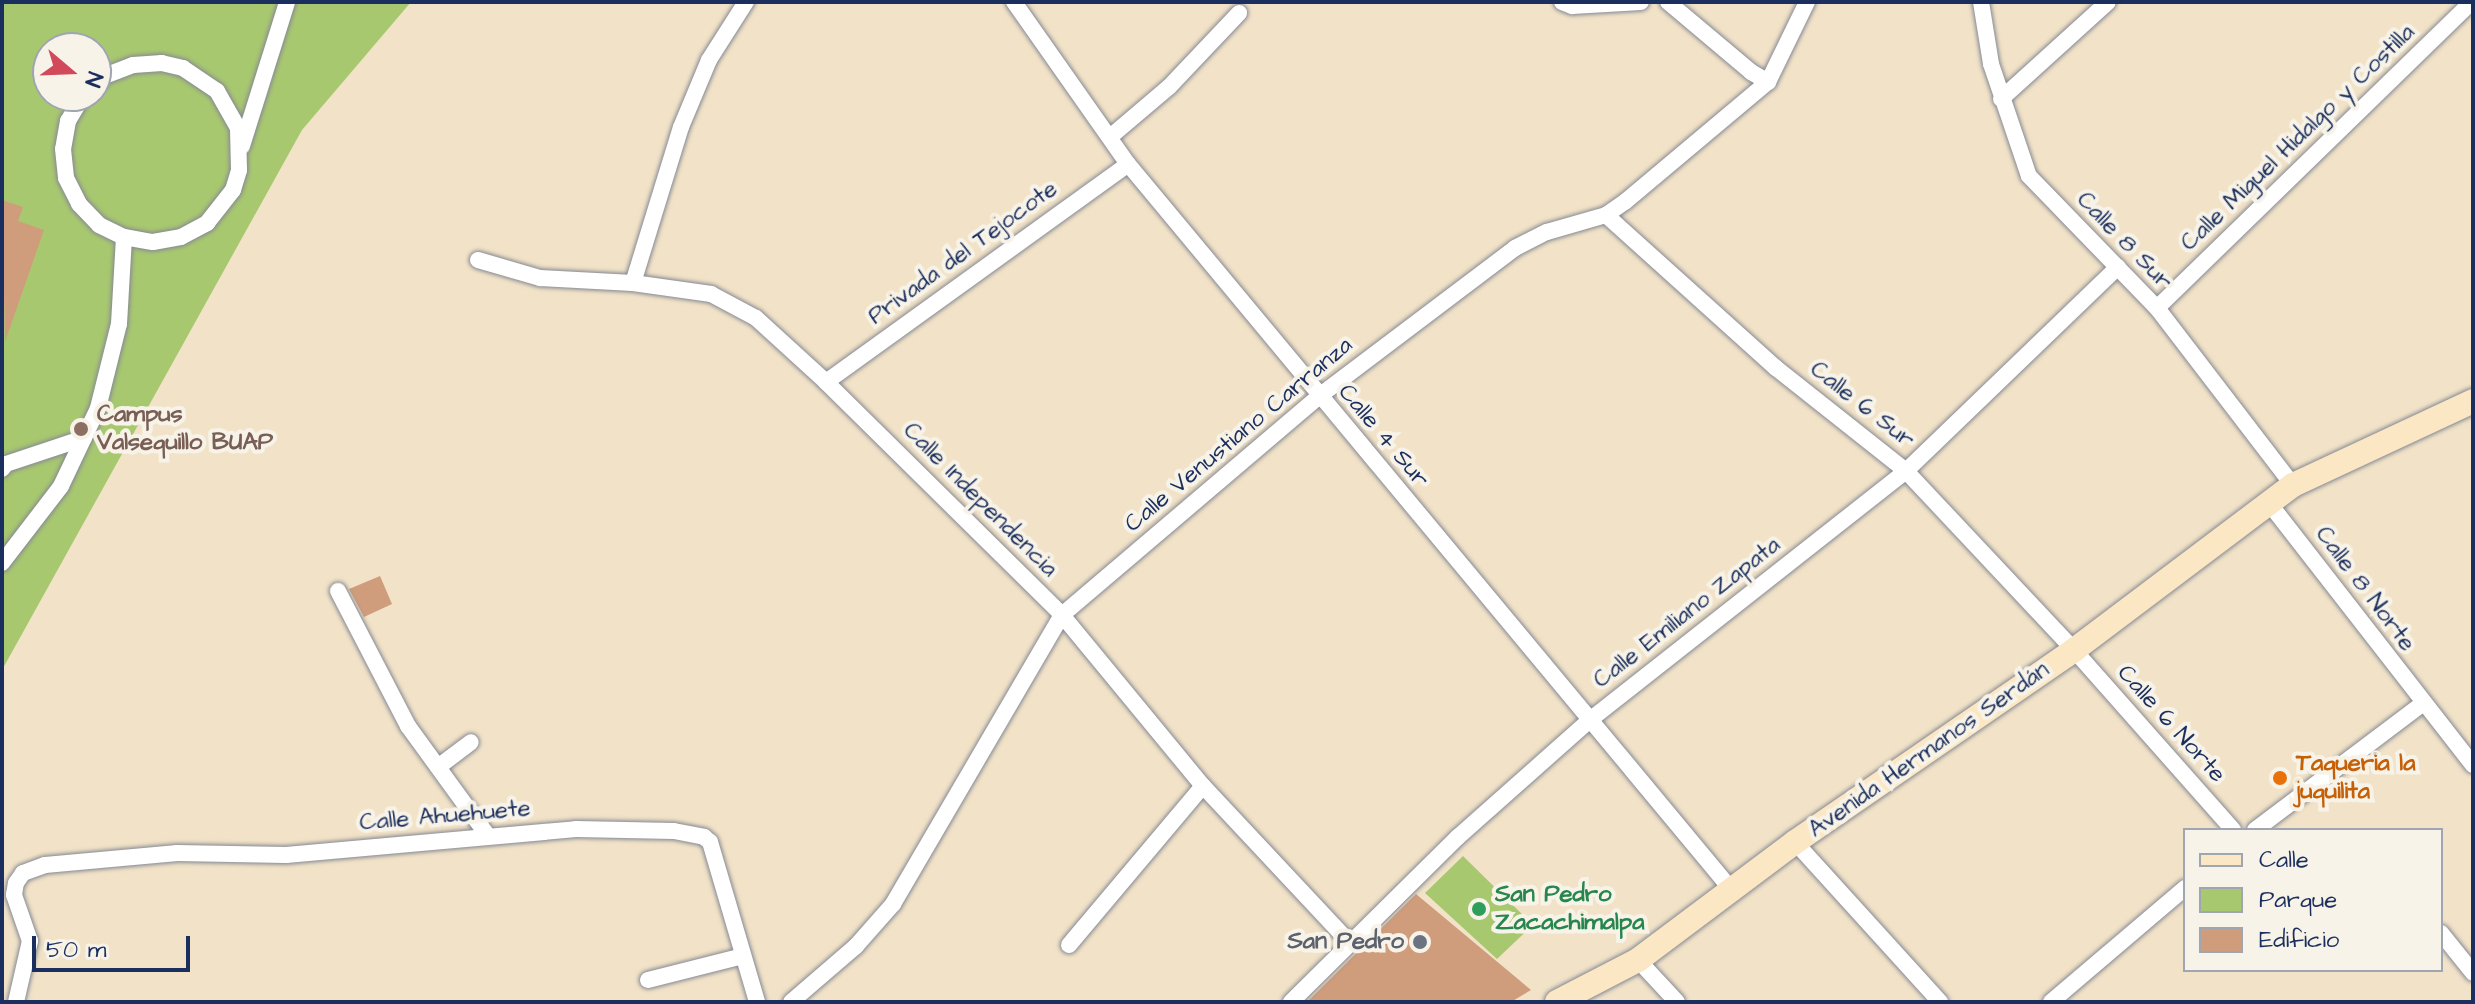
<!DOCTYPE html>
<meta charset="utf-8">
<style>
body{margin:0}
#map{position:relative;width:2475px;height:1004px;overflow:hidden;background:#f2e3c8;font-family:"Architects Daughter",sans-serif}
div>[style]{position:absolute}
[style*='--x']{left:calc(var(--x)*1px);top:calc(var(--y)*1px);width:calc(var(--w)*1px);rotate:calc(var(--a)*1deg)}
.green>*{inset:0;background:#a8c870}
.building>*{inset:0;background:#d09d7c}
.roads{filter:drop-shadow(0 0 2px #868993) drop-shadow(0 0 2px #868993)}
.street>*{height:16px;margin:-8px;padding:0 8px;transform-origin:8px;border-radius:8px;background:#fff}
.secondary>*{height:24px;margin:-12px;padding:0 12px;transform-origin:12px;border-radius:12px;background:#fbe7c3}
.dots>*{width:22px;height:22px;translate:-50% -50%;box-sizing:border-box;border:4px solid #f7f3e8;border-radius:50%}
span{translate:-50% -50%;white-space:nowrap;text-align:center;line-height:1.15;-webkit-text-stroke:8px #f7f3e8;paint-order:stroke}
.street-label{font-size:24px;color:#1b2f5e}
.education-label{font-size:24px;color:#785e54;font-weight:700}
.left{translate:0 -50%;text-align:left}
.food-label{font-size:24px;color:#c56008;font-weight:700}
.leisure-label{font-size:24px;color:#27864d;font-weight:700}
.worship-label{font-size:24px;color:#5b616d;font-weight:700}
.right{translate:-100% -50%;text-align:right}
.frame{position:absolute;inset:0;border:4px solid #1b2f5e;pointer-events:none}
.legend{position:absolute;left:2183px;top:828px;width:260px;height:144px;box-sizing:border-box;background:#f7f3e8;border:2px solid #9fa5b1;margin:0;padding:10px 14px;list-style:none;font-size:24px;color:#1b2f5e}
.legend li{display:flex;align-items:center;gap:16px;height:40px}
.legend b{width:40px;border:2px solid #9fa5b1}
.north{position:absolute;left:32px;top:32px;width:80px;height:80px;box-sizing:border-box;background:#f7f3e8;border:2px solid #9fa5b1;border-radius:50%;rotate:109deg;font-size:22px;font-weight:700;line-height:32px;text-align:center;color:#1b2f5e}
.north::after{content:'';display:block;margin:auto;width:28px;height:36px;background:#d1495b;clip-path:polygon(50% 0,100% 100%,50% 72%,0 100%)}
.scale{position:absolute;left:32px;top:936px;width:158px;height:36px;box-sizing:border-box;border:4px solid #1b2f5e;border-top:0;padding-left:10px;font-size:24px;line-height:28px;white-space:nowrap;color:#1b2f5e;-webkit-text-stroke:6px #f7f3e8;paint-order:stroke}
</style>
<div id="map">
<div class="green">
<div style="clip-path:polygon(evenodd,2px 2px,411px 2px,302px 130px,2px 670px,2px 2px,48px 48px,96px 48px,96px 96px,48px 96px,48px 48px)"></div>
<div style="clip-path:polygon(1463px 856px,1533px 925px,1497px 959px,1425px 893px)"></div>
</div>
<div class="building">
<div style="clip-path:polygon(2px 200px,23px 207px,18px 221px,44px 230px,5px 342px)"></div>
<div style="clip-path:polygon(380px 576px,392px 604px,364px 617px,349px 589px)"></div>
<div style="clip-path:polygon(1416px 894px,1531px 990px,1511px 1002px,1307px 1002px)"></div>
</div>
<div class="roads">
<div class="street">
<div style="--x:1014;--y:2;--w:198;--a:54.9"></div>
<div style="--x:1128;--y:164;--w:943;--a:50.25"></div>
<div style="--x:1562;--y:2;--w:11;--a:22"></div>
<div style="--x:1572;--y:6;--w:69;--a:-3.3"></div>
<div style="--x:1668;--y:2;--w:109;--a:40.1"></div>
<div style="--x:1751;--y:72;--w:20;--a:30"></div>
<div style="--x:1981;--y:2;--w:63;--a:80.8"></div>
<div style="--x:1991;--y:64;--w:118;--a:71.3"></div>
<div style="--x:2029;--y:176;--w:184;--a:45.9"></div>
<div style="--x:2157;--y:308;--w:223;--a:52.5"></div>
<div style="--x:83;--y:96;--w:29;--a:121"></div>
<div style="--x:68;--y:121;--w:28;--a:100"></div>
<div style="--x:63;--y:149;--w:29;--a:84"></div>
<div style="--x:66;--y:178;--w:29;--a:63"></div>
<div style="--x:79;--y:204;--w:29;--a:46"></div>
<div style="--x:99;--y:225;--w:28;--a:26"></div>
<div style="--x:124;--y:237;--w:29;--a:10"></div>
<div style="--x:153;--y:242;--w:28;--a:-10"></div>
<div style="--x:181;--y:237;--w:30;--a:-28"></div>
<div style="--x:207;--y:223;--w:42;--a:-51.8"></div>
<div style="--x:233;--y:190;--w:21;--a:-73"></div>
<div style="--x:239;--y:170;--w:42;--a:-91.4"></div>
<div style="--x:238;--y:128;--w:43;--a:-119.6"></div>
<div style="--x:217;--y:91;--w:41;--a:-145.9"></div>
<div style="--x:183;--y:68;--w:22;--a:-167"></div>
<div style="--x:162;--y:63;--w:29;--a:176"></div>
<div style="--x:133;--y:65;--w:30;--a:159"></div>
<div style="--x:105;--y:76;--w:12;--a:138"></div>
<div style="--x:2001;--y:99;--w:144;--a:-42.2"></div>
<div style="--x:1110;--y:137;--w:77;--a:-40.3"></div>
<div style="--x:1169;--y:87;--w:102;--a:-46.6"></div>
<div style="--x:242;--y:146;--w:151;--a:-72.6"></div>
<div style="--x:1606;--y:215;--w:229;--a:42"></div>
<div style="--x:1776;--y:368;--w:166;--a:38.4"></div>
<div style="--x:1906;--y:471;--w:245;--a:46.8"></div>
<div style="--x:2074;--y:650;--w:240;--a:48.5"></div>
<div style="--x:478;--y:260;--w:65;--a:16.2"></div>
<div style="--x:540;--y:278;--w:93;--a:3.1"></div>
<div style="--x:633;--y:283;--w:79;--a:8"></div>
<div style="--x:711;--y:294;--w:51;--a:28.1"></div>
<div style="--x:756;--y:318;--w:95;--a:42.4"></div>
<div style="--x:826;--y:382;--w:332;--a:44.6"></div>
<div style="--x:1062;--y:615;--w:222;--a:50.5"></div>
<div style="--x:1203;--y:786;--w:214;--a:46.9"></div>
<div style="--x:633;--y:283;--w:163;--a:-72.9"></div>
<div style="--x:681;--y:127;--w:73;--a:-67.3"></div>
<div style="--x:709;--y:60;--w:69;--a:-57.5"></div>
<div style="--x:2157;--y:308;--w:439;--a:-44.2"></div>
<div style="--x:826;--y:382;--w:372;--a:-35.8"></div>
<div style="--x:2;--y:469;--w:6;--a:-51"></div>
<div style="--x:6;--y:464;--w:82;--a:-18.4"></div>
<div style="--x:2269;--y:503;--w:332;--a:52.1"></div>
<div style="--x:2;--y:563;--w:97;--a:-52.5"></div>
<div style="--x:61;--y:486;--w:86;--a:-64.6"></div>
<div style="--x:98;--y:408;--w:87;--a:-76"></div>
<div style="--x:119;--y:324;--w:87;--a:-86.7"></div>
<div style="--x:338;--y:591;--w:152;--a:62.6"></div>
<div style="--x:408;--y:726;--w:136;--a:54"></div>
<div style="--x:438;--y:767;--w:41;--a:-37.1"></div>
<div style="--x:2255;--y:830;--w:209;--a:-37"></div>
<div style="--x:1795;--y:842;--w:216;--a:47.8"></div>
<div style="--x:2441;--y:933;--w:51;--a:51.3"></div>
<div style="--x:1069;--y:945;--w:208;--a:-49.9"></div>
<div style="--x:1638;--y:960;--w:57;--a:47.1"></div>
<div style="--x:648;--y:980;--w:98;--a:-14.2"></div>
<div style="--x:16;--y:1002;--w:63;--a:-77.1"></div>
<div style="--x:30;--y:941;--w:49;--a:-109.2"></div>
<div style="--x:14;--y:895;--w:12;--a:-81"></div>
<div style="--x:16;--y:883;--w:12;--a:-55"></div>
<div style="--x:23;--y:873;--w:23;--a:-20"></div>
<div style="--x:45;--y:865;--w:133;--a:-5.2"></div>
<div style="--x:177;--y:853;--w:109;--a:1.1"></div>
<div style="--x:286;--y:855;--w:291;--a:-5.1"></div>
<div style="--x:576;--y:829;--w:98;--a:1.2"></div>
<div style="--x:674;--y:831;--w:31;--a:11"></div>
<div style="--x:704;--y:837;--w:8;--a:40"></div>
<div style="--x:710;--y:842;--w:167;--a:73.6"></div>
<div style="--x:791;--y:1002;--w:86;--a:-40.7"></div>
<div style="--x:856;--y:946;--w:56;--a:-48.6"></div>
<div style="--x:893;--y:904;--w:335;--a:-59.7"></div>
<div style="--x:1062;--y:615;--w:336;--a:-40.4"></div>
<div style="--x:1318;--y:397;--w:247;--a:-37.1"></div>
<div style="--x:1515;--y:248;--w:36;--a:-27"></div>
<div style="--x:1547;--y:232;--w:61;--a:-16.1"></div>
<div style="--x:1606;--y:215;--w:24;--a:-35"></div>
<div style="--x:1626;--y:201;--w:185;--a:-40"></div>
<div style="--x:1768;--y:82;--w:89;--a:-64"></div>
<div style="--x:1291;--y:1002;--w:235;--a:-44.7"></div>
<div style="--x:1458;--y:837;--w:178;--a:-41.6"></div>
<div style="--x:1591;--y:719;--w:401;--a:-38.2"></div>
<div style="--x:1906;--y:471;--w:294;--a:-43.9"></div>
<div style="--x:2051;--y:1002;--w:176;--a:-40.4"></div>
</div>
<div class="secondary">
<div style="--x:1557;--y:1002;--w:91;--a:-27.4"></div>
<div style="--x:1638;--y:960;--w:196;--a:-36.9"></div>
<div style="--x:1795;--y:842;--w:339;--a:-34.5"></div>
<div style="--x:2074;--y:650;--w:274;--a:-37"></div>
<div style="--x:2293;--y:485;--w:199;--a:-25"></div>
</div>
</div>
<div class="dots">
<div style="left:81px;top:429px;background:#8d6e63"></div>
<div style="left:2280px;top:778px;background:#e8710a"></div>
<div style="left:1479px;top:909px;background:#2e9e5b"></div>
<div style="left:1420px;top:942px;background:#6b7280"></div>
</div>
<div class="street-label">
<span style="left:2298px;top:138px;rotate:-44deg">Calle Miguel Hidalgo y Costilla</span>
<span style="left:2124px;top:241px;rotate:46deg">Calle 8 Sur</span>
<span style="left:963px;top:253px;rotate:-36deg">Privada del Tejocote</span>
<span style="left:1862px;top:405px;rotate:38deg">Calle 6 Sur</span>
<span style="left:1239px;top:435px;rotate:-40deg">Calle Venustiano Carranza</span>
<span style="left:1383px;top:436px;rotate:50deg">Calle 4 Sur</span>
<span style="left:980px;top:500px;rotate:45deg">Calle Independencia</span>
<span style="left:2365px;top:589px;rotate:53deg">Calle 8 Norte</span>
<span style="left:1687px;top:613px;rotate:-38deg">Calle Emiliano Zapata</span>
<span style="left:2171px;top:724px;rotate:48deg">Calle 6 Norte</span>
<span style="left:1929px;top:750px;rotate:-35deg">Avenida Hermanos Serdán</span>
<span style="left:445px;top:816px;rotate:-5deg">Calle Ahuehuete</span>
</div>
<div class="education-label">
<span class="left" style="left:97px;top:429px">Campus<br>Valsequillo BUAP</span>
</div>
<div class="food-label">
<span class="left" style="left:2296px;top:778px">Taqueria la<br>juquilita</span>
</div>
<div class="leisure-label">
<span class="left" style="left:1495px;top:909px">San Pedro<br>Zacachimalpa</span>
</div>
<div class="worship-label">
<span class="right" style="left:1404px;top:942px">San Pedro</span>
</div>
<div class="frame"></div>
<ul class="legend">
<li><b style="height:10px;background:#fbe7c3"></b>Calle</li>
<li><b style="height:22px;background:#a8c870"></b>Parque</li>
<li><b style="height:22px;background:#d09d7c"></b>Edificio</li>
</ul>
<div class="north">N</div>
<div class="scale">50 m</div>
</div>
